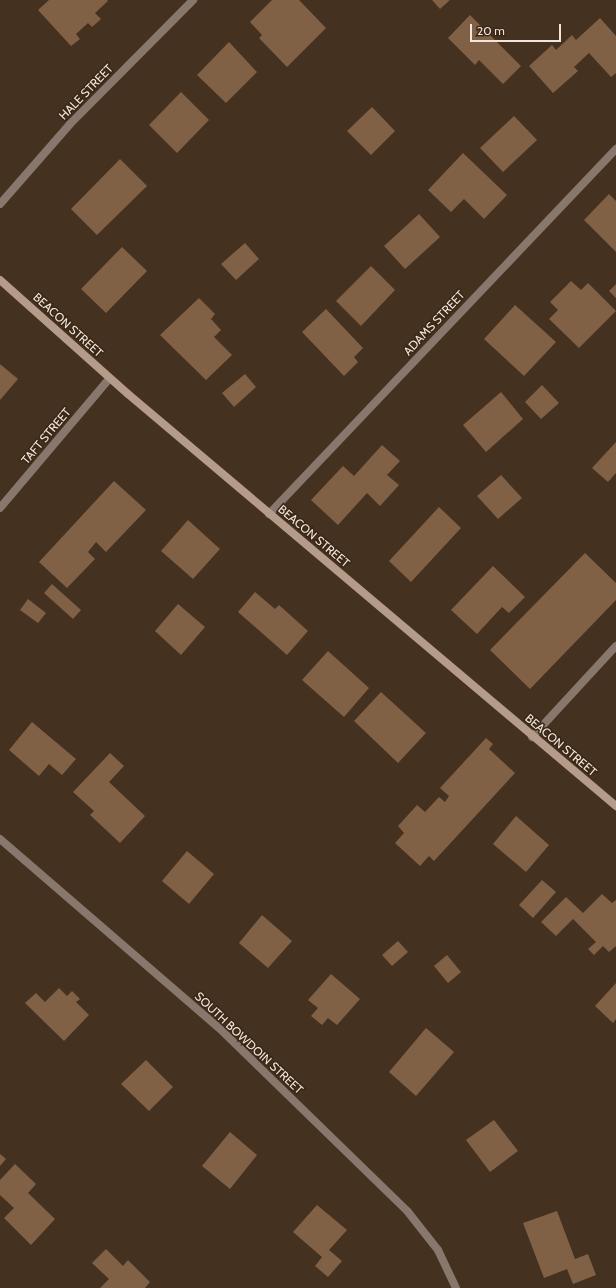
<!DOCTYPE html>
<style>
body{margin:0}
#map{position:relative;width:616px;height:1288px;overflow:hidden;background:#453120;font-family:Cabin,sans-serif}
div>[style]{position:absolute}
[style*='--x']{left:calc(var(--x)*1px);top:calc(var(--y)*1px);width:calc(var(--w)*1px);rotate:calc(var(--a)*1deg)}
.building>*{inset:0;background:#806146}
.street>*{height:8px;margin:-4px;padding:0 4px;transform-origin:4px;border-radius:4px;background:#87776c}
.secondary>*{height:8px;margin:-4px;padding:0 4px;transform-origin:4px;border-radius:4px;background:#b59b8a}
span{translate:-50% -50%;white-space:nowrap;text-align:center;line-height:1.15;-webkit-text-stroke:3px #3a2716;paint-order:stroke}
.street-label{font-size:12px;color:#f2e5db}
.scale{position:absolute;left:470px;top:24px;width:91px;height:18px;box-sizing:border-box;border:2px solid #f2e5db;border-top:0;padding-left:5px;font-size:12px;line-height:14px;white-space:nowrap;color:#f2e5db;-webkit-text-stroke:3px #3a2716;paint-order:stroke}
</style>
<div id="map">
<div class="building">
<div style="clip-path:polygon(49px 0,107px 0,108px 1px,95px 13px,101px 19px,92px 27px,88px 23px,76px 34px,80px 39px,71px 46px,38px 10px)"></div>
<div style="clip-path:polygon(272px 0,299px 0,326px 28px,287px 67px,259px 38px,262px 35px,250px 22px)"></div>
<div style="clip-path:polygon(432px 0,450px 0,440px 9px)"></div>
<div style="clip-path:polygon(470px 15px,521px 66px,503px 84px,479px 60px,475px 65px,448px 38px)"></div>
<div style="clip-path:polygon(600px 18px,616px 36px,616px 73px,611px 77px,589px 53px,574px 67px,578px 71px,553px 93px,529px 66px,552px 45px,556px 50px,572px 35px,576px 40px)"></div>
<div style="clip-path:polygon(229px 42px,257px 72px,226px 103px,197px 75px)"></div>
<div style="clip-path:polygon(181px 92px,209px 120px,177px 153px,149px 125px)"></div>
<div style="clip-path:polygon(372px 107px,395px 131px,371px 155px,347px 131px)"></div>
<div style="clip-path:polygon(514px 116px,537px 140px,503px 172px,480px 148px)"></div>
<div style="clip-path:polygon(463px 153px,507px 195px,484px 219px,464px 199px,451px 212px,428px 190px)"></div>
<div style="clip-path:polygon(120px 159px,147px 186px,97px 235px,71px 209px)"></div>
<div style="clip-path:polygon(609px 194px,616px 201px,616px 252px,584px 220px)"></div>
<div style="clip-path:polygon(419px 214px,440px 237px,405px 269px,384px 246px)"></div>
<div style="clip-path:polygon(245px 243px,259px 259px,236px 280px,221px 264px)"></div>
<div style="clip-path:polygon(122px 247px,147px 271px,106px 313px,81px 289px)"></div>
<div style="clip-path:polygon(371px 266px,395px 290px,361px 326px,336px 301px)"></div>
<div style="clip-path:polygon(571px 281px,581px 290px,588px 283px,616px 311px,579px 348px,549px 319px,558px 310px,550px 302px)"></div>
<div style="clip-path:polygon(616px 284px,616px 298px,609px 291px)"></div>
<div style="clip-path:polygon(199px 298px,215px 314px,211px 319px,221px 330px,214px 337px,232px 355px,206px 380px,160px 335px)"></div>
<div style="clip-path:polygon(515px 305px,556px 342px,524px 376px,484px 339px)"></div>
<div style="clip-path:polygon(326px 309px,363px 348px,354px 357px,358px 362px,344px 376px,302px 332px)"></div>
<div style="clip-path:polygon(0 364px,18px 379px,0 400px)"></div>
<div style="clip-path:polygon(245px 374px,256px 387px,234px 407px,222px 393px)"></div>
<div style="clip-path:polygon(542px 385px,559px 403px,541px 419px,525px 402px)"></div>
<div style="clip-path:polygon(501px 392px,523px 419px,486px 452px,463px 425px)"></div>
<div style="clip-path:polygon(616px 442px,616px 473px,608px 482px,592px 468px)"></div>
<div style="clip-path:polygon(382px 445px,400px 461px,387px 475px,399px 485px,380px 506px,367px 493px,338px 525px,311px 500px,343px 466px,354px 476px)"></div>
<div style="clip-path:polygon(501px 475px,522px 498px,498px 519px,477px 496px)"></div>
<div style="clip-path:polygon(114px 481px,146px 510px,106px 552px,96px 542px,88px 552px,95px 559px,67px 588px,39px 562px)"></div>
<div style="clip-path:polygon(439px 507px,461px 528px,411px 582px,389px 561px)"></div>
<div style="clip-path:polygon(188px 520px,220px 549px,193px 579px,161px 551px)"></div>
<div style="clip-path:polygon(585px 553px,616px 583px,616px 600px,530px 689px,490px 650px)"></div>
<div style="clip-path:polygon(493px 566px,525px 597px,509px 613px,502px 607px,477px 634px,451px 610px)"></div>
<div style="clip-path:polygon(52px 584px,81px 610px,73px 619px,44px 593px)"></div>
<div style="clip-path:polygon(255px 592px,275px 609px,279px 605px,308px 631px,287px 655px,238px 612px)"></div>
<div style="clip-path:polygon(28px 599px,46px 613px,38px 623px,20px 610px)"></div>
<div style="clip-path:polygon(178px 604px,205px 627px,181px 655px,155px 631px)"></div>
<div style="clip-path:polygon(328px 651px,369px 688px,344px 717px,302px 680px)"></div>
<div style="clip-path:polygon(381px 692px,426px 733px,398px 763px,354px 721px)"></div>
<div style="clip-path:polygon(32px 722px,76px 759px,62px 775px,49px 764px,39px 776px,9px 750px)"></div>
<div style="clip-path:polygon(486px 738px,493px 744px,489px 749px,515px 773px,434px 861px,429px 856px,420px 866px,395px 843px,404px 833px,398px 826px,417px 805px,425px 812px,439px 797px,445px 802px,449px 796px,440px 788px)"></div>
<div style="clip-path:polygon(110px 753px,124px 766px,109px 782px,145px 816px,120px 843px,90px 815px,94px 811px,73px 792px)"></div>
<div style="clip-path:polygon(516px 816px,549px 845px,526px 872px,493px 844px)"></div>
<div style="clip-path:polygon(187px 851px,214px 874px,189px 904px,162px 881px)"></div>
<div style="clip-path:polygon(542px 880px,556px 892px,533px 918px,519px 905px)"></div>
<div style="clip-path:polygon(602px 894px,612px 903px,616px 900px,616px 946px,609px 952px,603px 946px,594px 955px,588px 949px,596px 942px,573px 919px,556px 936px,541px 922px,566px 897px,583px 913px)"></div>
<div style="clip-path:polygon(262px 915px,292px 941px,268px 968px,239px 943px)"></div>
<div style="clip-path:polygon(398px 941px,408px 952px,392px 966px,382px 955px)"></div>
<div style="clip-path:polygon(447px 955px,461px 972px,448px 983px,434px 966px)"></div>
<div style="clip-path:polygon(331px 974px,360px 999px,337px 1025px,328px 1018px,322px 1025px,311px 1016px,318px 1008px,308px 1000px)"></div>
<div style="clip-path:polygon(616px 983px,616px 1019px,613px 1023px,595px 1006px)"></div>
<div style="clip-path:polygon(59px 988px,67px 996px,72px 991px,80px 999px,76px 1002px,89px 1015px,64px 1041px,25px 1003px,36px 993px,45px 1002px)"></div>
<div style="clip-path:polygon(426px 1028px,454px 1052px,416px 1096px,389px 1072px)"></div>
<div style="clip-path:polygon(146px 1060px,173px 1087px,149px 1111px,121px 1084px)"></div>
<div style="clip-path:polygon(494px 1120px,518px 1151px,490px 1172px,466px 1140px)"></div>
<div style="clip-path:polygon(230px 1132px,257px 1155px,230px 1189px,202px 1166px)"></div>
<div style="clip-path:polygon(0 1154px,6px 1159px,0 1166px)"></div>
<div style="clip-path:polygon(15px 1164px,36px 1184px,28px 1193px,55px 1219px,31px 1245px,4px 1218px,14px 1208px,0 1195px,0 1180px)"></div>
<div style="clip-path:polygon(317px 1205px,347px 1230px,329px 1250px,342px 1261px,328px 1277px,315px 1266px,322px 1257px,293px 1232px)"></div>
<div style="clip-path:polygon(557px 1211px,575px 1259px,588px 1254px,596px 1275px,573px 1284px,567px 1269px,544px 1278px,523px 1223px)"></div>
<div style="clip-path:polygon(106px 1249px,123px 1266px,128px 1260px,150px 1282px,145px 1288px,100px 1288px,109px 1279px,92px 1263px)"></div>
</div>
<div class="street">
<div style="--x:0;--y:204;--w:106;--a:-48.8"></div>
<div style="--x:70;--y:124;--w:175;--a:-45.2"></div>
<div style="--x:0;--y:508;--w:170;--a:-49.8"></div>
<div style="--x:269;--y:514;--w:504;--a:-46.45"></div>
<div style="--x:532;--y:737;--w:124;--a:-47.3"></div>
<div style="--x:0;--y:839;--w:288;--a:40.8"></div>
<div style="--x:218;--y:1027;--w:265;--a:44.2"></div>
<div style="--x:408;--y:1212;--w:48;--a:51.7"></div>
<div style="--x:438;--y:1250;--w:42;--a:64.7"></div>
</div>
<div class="secondary">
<div style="--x:0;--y:280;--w:171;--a:41.7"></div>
<div style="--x:128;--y:394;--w:639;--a:40.17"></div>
</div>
<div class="street-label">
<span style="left:86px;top:92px;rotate:-46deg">HALE STREET</span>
<span style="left:434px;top:323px;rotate:-47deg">ADAMS STREET</span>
<span style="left:68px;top:325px;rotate:42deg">BEACON STREET</span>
<span style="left:46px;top:436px;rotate:-50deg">TAFT STREET</span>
<span style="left:314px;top:536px;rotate:40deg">BEACON STREET</span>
<span style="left:561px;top:745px;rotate:40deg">BEACON STREET</span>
<span style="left:249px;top:1043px;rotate:43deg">SOUTH BOWDOIN STREET</span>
</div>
<div class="scale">20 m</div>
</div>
